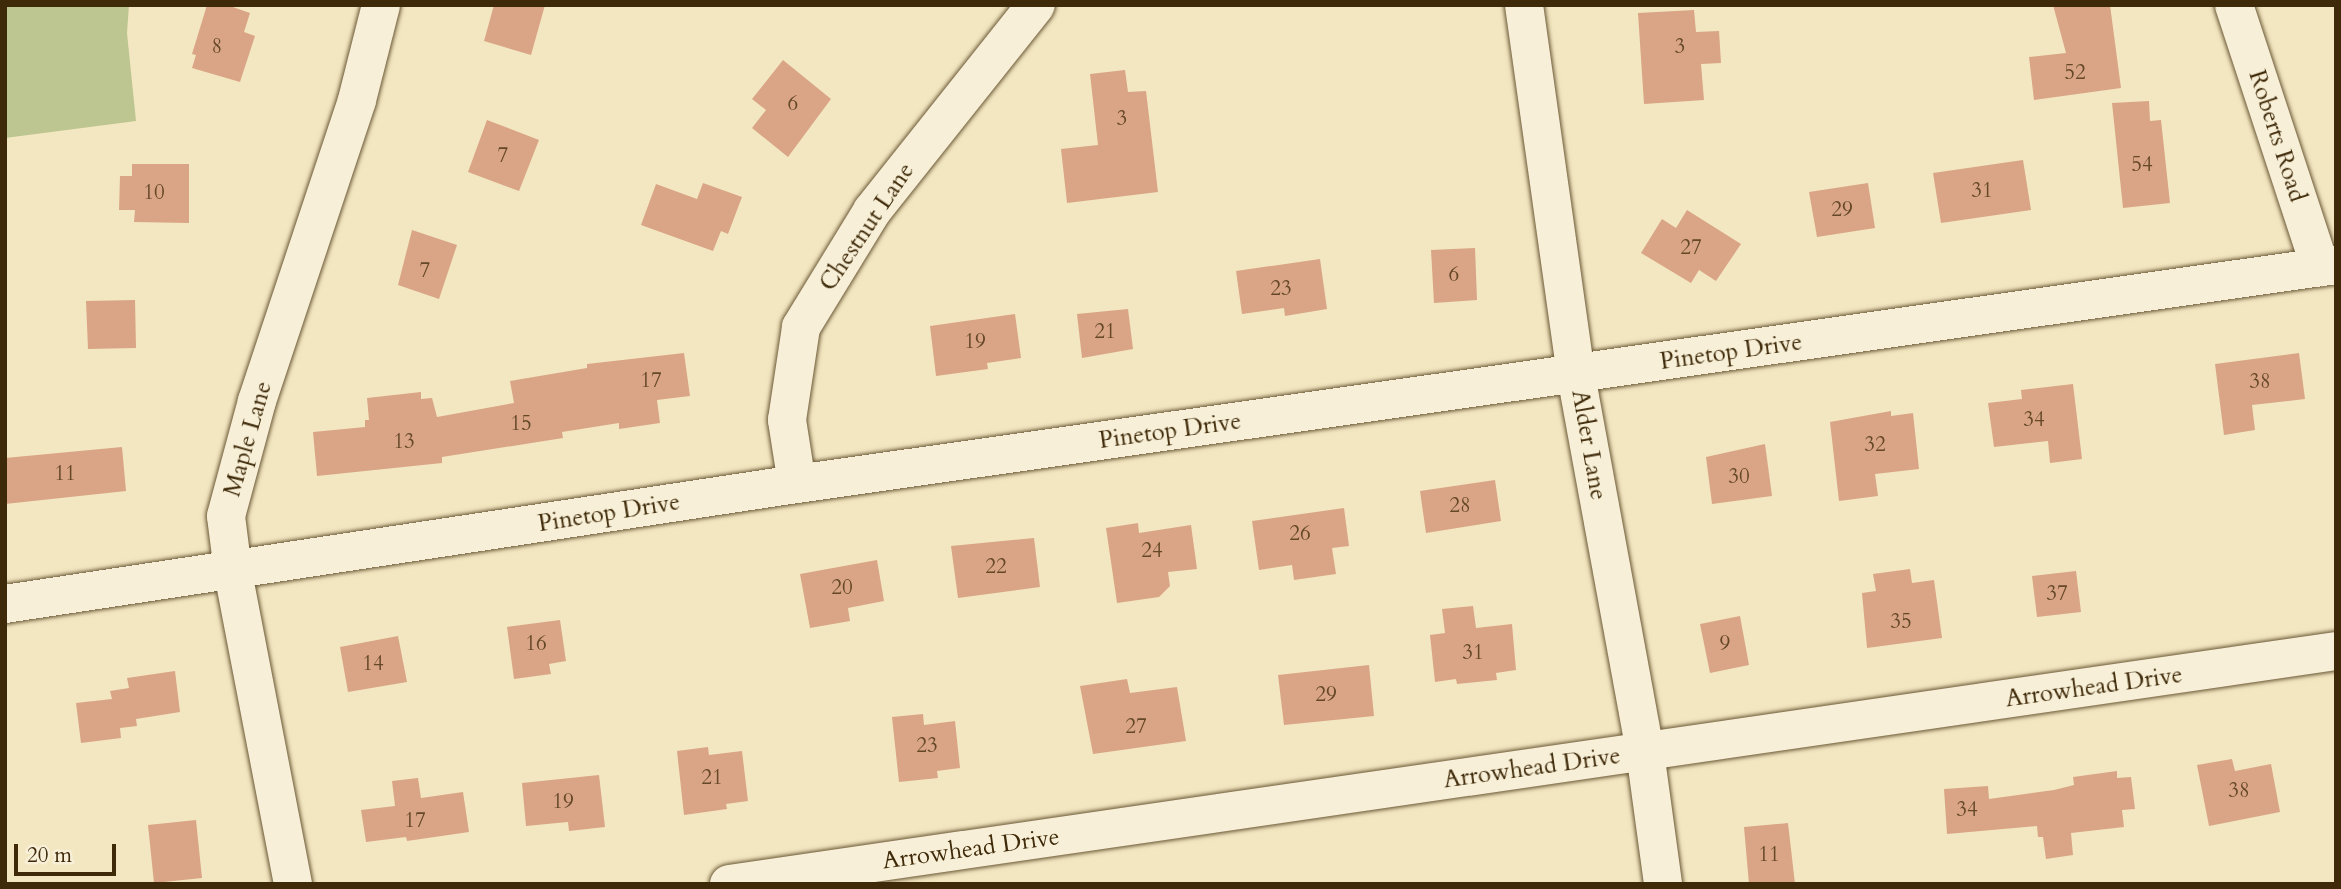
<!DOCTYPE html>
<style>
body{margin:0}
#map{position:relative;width:2341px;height:889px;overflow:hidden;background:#f3e7c1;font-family:Cardo,serif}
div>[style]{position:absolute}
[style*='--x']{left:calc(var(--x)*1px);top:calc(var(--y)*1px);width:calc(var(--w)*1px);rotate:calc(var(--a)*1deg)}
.green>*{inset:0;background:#bdc591}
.building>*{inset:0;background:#d9a586}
.roads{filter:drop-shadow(0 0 2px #6b5836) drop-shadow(0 0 2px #6b5836)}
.minor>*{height:38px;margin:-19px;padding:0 19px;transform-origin:19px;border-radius:19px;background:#f7efd7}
span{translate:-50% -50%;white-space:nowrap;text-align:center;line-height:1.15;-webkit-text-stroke:5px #f7efd7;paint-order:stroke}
.number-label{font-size:21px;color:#654828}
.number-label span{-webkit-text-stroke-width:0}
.street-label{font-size:24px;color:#3e2908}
.frame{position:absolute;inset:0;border:7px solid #3e2908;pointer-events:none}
.scale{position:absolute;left:14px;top:844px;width:102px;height:32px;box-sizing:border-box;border:4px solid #3e2908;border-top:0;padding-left:9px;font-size:21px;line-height:24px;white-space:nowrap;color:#3e2908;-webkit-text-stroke:5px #f7efd7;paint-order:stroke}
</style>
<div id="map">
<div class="green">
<div style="clip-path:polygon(5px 5px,129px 5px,127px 33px,136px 121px,5px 138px)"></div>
</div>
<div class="building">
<div style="clip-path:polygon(207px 5px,227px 5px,250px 13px,244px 32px,255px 36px,240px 82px,192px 68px,196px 55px,192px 54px)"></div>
<div style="clip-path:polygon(494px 5px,545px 5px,531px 55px,484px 41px)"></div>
<div style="clip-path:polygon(2053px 5px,2110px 5px,2121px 88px,2034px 100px,2029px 57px,2066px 53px)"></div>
<div style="clip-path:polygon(1694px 10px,1696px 32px,1719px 31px,1721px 63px,1701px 64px,1704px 100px,1644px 104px,1638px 13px)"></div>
<div style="clip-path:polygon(783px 60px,831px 99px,788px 157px,752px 128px,766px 110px,752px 99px)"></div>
<div style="clip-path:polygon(1125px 70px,1128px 92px,1146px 91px,1158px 192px,1067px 203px,1061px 149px,1098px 145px,1090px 74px)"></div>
<div style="clip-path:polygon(2149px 101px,2150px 121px,2161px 120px,2170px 203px,2123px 208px,2112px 103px)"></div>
<div style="clip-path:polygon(487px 120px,539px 140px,519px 191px,468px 172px)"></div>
<div style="clip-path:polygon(2023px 160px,2031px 210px,1941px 223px,1933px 173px)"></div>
<div style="clip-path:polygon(132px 164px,189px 164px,189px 223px,134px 222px,135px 210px,119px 210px,120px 176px,132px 176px)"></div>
<div style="clip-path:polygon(703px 183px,742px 197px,728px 234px,721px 231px,713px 251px,641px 225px,656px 184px,697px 199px)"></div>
<div style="clip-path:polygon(1868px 183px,1875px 228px,1817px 237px,1809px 192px)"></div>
<div style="clip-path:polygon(1687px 210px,1741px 244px,1716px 281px,1699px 270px,1691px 283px,1641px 253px,1662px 219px,1676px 228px)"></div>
<div style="clip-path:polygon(412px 230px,457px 245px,439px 299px,398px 285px)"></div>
<div style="clip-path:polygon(1475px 248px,1477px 300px,1434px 303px,1431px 250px)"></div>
<div style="clip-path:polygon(1320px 259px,1327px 309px,1285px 316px,1284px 308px,1242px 314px,1236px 271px)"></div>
<div style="clip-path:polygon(135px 300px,136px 348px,88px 349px,86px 301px)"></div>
<div style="clip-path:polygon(1128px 309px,1133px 349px,1082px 358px,1077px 314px)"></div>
<div style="clip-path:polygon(1015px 314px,1021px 358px,987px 363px,988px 369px,936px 376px,930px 326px)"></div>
<div style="clip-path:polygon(684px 353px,690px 396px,657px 400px,660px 423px,619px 429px,619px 423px,562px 432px,563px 438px,442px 457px,442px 463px,317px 476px,313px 432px,365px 427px,365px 420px,369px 420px,367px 398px,421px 392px,421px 399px,432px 398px,437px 417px,514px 403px,510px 381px,587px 368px,587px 364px)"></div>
<div style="clip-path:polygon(2299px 353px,2305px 399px,2252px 405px,2255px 430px,2224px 435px,2215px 364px)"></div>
<div style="clip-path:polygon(2073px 384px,2082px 459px,2050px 463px,2048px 441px,1994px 447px,1988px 403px,2022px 399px,2021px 390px)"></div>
<div style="clip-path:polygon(1891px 411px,1891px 416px,1913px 413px,1919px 469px,1875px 474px,1878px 496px,1839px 501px,1830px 422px)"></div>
<div style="clip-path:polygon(1765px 444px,1772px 496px,1712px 504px,1706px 457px)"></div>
<div style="clip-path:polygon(122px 447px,126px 491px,5px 504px,5px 458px)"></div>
<div style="clip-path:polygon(1495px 480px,1501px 521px,1426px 533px,1420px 491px)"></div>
<div style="clip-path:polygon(1344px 508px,1349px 546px,1332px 548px,1336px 574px,1294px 580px,1292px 565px,1259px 570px,1252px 521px)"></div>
<div style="clip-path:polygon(1138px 523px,1139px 533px,1191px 525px,1197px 569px,1168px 572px,1170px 586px,1159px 597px,1117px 603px,1106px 528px)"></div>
<div style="clip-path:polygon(1034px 538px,1040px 587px,958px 598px,951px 546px)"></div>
<div style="clip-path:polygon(877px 560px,884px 601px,848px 608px,850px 621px,810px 628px,800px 574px)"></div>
<div style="clip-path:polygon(1910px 569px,1912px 583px,1934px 580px,1942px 638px,1867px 648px,1862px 593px,1876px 591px,1873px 574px)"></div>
<div style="clip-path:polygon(2076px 571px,2081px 612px,2037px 617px,2032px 576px)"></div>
<div style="clip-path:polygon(1473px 606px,1476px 628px,1512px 624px,1516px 670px,1496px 673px,1497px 680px,1457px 684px,1456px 679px,1435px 682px,1430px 635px,1445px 633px,1442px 609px)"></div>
<div style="clip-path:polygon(1740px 616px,1749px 665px,1710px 673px,1700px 624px)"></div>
<div style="clip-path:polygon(560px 620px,566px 661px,549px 664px,551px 674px,514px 679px,507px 627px)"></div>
<div style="clip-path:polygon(398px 636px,407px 682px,348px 692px,340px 647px)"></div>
<div style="clip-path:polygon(1369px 665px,1374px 716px,1284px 725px,1278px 675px)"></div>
<div style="clip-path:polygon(175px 671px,180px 712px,136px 719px,137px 726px,120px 728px,121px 738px,81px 743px,76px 703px,112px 699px,110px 691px,129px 688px,127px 678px)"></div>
<div style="clip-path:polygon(1127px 679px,1130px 693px,1177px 687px,1186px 741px,1093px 754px,1080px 686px)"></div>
<div style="clip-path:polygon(923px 714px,924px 725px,955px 721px,960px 768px,937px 771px,938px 778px,899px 782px,892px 717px)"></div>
<div style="clip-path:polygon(708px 747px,709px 755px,742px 751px,748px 801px,726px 804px,727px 809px,684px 815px,677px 751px)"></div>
<div style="clip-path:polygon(2232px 759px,2235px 771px,2271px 764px,2280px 812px,2209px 826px,2197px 765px)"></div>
<div style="clip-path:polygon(2117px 771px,2117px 778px,2131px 777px,2135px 809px,2122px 810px,2124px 827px,2071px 833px,2073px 855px,2046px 859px,2043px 837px,2038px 837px,2037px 826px,1947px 834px,1944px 789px,1988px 786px,1989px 799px,2054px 790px,2074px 785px,2073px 777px)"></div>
<div style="clip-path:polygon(599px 775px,605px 827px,569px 831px,568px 822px,526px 826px,522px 783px)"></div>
<div style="clip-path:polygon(418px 778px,421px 798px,463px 792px,469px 832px,407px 841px,406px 837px,366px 842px,361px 810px,395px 806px,392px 781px)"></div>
<div style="clip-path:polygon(196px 820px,202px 878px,154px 883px,148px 825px)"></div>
<div style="clip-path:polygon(1788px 823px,1795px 884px,1749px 884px,1744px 827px)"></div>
</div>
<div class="roads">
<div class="minor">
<div style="--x:1524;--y:5;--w:374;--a:82"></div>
<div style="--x:1576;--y:375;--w:383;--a:79.6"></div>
<div style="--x:1645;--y:752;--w:133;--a:82.2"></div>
<div style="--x:2234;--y:5;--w:276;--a:71.8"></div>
<div style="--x:797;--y:484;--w:65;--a:-98.9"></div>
<div style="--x:787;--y:420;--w:94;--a:-81.4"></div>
<div style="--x:801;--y:327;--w:136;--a:-58.5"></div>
<div style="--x:872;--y:211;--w:263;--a:-51.5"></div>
<div style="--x:5;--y:604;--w:801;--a:-8.62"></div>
<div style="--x:797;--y:484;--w:1555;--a:-8.1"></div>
<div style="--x:293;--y:884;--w:319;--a:-100.9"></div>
<div style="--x:233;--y:571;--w:55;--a:-97.3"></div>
<div style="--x:226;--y:516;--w:119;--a:-74.9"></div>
<div style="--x:257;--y:401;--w:317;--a:-71.6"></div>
<div style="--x:357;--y:100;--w:98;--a:-75.8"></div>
<div style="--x:729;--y:884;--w:1624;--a:-8.25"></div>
</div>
</div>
<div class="number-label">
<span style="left:217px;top:47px">8</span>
<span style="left:1680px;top:47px">3</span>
<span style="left:2075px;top:73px">52</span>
<span style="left:793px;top:104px">6</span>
<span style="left:1122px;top:119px">3</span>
<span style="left:503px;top:156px">7</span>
<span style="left:2142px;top:165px">54</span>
<span style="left:1982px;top:191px">31</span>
<span style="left:154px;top:193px">10</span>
<span style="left:1842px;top:210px">29</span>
<span style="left:1691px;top:248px">27</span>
<span style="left:425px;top:271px">7</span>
<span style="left:1454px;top:275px">6</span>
<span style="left:1281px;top:289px">23</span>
<span style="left:1105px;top:332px">21</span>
<span style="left:975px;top:342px">19</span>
<span style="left:651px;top:381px">17</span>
<span style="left:2260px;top:382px">38</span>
<span style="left:2034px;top:420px">34</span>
<span style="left:521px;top:424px">15</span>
<span style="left:404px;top:442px">13</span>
<span style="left:1875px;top:445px">32</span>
<span style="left:65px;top:474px">11</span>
<span style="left:1739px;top:477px">30</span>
<span style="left:1460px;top:506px">28</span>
<span style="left:1300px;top:534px">26</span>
<span style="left:1152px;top:551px">24</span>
<span style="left:996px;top:567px">22</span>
<span style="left:842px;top:588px">20</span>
<span style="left:2057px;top:594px">37</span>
<span style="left:1901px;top:622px">35</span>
<span style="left:536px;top:644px">16</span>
<span style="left:1725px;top:644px">9</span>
<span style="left:1473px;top:653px">31</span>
<span style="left:373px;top:664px">14</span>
<span style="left:1326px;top:695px">29</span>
<span style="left:1136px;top:727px">27</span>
<span style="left:927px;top:746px">23</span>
<span style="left:712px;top:778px">21</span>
<span style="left:2239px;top:791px">38</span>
<span style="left:563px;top:802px">19</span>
<span style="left:1967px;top:810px">34</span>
<span style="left:415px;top:821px">17</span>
<span style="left:1769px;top:855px">11</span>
</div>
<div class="street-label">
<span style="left:2277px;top:136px;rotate:72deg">Roberts Road</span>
<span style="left:867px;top:227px;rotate:-56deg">Chestnut Lane</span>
<span style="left:1731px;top:352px;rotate:-8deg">Pinetop Drive</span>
<span style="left:1170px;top:431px;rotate:-8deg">Pinetop Drive</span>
<span style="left:248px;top:439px;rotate:-74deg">Maple Lane</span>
<span style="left:1589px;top:445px;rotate:80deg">Alder Lane</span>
<span style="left:609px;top:513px;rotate:-9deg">Pinetop Drive</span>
<span style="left:2094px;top:687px;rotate:-8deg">Arrowhead Drive</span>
<span style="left:1532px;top:768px;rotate:-8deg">Arrowhead Drive</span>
<span style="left:971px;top:849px;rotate:-8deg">Arrowhead Drive</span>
</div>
<div class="frame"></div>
<div class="scale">20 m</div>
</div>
